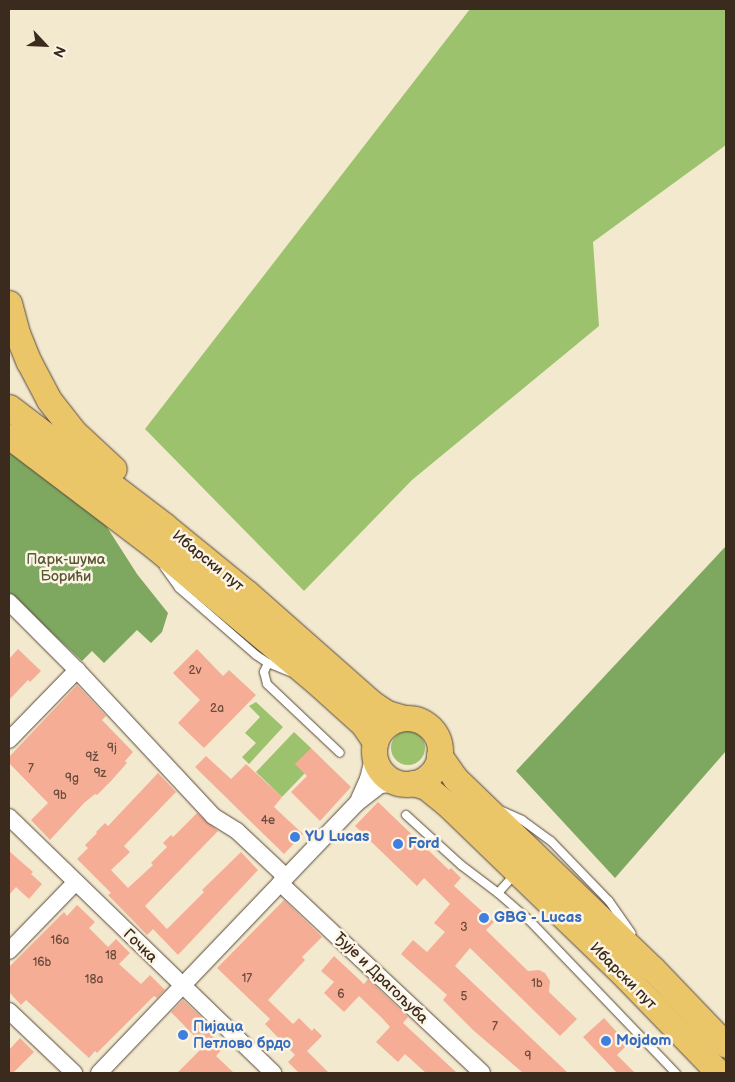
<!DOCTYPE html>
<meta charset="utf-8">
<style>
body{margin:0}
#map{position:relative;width:735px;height:1082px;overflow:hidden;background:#f3e9ce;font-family:"Balsamiq Sans",sans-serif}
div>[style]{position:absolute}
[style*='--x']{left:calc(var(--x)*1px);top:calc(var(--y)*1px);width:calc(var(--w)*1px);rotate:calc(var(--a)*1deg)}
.green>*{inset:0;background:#9dc26d}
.round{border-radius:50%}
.forest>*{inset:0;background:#7ea860}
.building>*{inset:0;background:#f6ad95}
.roads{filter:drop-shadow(0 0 1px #574738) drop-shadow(0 0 1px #574738)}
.lane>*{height:8px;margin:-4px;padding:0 4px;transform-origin:4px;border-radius:4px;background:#fff}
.street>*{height:16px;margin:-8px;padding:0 8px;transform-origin:8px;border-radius:8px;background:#fff}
.primary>*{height:25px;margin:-12.5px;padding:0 12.5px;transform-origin:12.5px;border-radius:12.5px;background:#ebc669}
.primary>.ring{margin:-12.5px;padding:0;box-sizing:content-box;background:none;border:25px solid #ebc669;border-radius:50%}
.dots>*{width:14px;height:14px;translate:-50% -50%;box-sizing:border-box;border:2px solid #fcf5e5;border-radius:50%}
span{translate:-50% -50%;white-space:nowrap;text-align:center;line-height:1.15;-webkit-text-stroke:5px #fcf5e5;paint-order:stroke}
.number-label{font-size:12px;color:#6a4b3c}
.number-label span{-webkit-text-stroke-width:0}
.park-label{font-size:15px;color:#585836}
.street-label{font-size:15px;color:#3b2a1e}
.shop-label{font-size:15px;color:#366cbe;font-weight:700}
.left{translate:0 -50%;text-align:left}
.frame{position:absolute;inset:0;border:10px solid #3b2a1e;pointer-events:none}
.north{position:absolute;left:20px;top:20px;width:50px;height:50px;-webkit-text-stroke:4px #fcf5e5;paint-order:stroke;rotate:115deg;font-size:14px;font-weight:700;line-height:20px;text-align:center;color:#3b2a1e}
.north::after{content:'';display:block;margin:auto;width:18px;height:22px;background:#3b2a1e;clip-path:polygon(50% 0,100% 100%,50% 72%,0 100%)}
</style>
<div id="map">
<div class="green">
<div style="clip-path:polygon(470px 9px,726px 9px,726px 145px,593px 242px,599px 326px,412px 480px,304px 591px,145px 429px)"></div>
<div style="clip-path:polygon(256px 702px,283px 727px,249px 764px,242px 757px,256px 743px,245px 733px,260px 717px,249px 706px)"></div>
<div class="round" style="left:391px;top:731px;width:34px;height:34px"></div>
<div style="clip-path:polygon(294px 732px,311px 748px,305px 773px,282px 797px,256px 772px)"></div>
</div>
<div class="forest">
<div style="clip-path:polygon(9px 452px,105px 524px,137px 574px,168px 613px,162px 632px,151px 643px,137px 630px,104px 663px,92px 651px,82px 661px,9px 593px)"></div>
<div style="clip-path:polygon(726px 546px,726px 751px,615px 878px,516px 771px)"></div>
</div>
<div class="building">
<div style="clip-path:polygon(18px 649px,41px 671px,30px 682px,28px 680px,9px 700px,9px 659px)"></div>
<div style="clip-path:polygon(197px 649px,223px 676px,229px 670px,256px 695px,204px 748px,178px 723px,200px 700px,173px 673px)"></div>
<div style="clip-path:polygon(77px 685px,106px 716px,102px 720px,133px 752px,125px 761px,127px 763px,111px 781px,97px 795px,95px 794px,84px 803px,50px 840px,31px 820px,48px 803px,9px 763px,9px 757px)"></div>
<div style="clip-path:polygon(311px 748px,351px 787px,320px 821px,291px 792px,307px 776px,295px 764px)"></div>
<div style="clip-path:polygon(206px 756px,231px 779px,246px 764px,282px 797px,274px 807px,303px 834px,284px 854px,195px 767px)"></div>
<div style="clip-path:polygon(158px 773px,176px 792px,124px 846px,130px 852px,111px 870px,128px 888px,153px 865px,151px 863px,167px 847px,163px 843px,171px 835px,173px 837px,197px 813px,218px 831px,145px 906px,167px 929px,204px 892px,202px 890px,241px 852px,258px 870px,178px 955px,153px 929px,147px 935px,108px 895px,111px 893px,77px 859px,88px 848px,85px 845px,97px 833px,96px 832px,105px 823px,108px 826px)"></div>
<div style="clip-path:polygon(378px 802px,449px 870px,451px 868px,461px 878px,454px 886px,494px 922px,486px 930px,528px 971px,539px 970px,545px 973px,550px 981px,549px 992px,577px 1019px,560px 1036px,470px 948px,455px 966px,568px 1073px,523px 1073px,473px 1030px,443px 1000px,447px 995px,401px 954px,413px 940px,427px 952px,445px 932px,434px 923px,450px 904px,424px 878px,417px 886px,355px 826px)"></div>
<div style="clip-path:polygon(9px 851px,33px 872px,31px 874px,42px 884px,29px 899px,16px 887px,9px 895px)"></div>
<div style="clip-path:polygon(284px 900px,322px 937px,302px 957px,305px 960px,268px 1000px,293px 1024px,299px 1018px,312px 1031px,314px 1028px,322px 1036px,307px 1051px,329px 1073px,299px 1073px,288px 1062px,295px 1055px,265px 1024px,270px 1019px,217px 968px)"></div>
<div style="clip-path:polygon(77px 905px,95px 922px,89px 928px,108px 947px,116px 939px,130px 953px,119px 964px,141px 984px,150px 975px,165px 990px,157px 998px,154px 996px,97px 1053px,95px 1051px,89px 1058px,26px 1000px,21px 1005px,9px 992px,9px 967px,64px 912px,67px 916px)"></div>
<div style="clip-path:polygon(334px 956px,364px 984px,368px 979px,408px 1017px,403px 1023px,457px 1073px,426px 1073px,405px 1054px,398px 1062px,376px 1042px,390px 1027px,382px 1018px,359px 996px,344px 1012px,324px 993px,334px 982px,321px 971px)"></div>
<div style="clip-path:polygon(183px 1000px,215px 1030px,211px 1034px,224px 1047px,216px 1056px,234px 1073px,177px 1073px,204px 1046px,171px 1012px)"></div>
<div style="clip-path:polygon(604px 1018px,628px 1044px,617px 1055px,635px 1073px,617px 1073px,583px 1037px)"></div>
<div style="clip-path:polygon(20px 1038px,34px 1052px,13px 1073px,9px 1073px,9px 1050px)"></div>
</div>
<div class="roads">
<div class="lane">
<div style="--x:164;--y:567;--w:26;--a:54"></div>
<div style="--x:179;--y:588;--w:102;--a:41"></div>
<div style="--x:256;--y:655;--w:14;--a:34"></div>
<div style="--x:268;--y:663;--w:24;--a:22"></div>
<div style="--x:268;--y:663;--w:10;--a:114"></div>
<div style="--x:264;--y:672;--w:12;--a:76"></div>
<div style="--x:267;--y:684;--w:100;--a:43.4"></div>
<div style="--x:502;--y:811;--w:22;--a:24"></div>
<div style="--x:522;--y:820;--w:36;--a:36"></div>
<div style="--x:551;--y:841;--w:83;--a:46"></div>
<div style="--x:609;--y:901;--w:39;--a:55"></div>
<div style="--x:406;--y:815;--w:74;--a:42.3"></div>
<div style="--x:461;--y:865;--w:46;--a:37.1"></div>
<div style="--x:498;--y:893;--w:25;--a:-48"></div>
<div style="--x:498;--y:893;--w:43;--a:41.2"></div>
<div style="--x:530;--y:921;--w:211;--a:46.2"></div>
</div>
<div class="street">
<div style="--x:9;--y:602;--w:96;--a:45"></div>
<div style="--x:77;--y:670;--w:200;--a:47"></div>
<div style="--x:213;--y:816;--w:28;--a:32"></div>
<div style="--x:237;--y:831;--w:67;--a:43.2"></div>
<div style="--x:9;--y:740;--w:98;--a:-45.8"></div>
<div style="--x:359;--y:799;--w:22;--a:-66"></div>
<div style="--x:368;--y:779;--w:25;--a:-76"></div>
<div style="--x:9;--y:817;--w:368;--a:44.1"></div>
<div style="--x:280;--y:883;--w:277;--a:43.2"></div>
<div style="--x:9;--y:951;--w:95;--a:-45.9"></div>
<div style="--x:9;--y:1011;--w:90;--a:43.6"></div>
<div style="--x:99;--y:1073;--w:373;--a:-46.3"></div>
<div style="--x:357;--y:803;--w:29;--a:-38"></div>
<div style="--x:380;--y:785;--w:21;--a:-5"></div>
</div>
<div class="primary">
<div style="--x:9;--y:303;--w:31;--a:75"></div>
<div style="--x:17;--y:333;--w:31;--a:68"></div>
<div style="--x:29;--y:362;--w:43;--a:62.2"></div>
<div style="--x:49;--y:400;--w:41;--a:52"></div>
<div style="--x:74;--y:432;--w:54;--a:42.8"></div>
<div style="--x:9;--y:407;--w:196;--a:37.3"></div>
<div style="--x:165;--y:526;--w:104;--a:39.2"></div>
<div style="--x:246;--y:592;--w:168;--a:41.4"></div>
<div style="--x:372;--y:703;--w:18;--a:34"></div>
<div style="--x:387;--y:713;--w:18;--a:16"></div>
<div style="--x:9;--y:436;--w:183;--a:37.2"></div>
<div style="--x:155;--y:547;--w:207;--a:39.9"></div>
<div style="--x:314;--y:680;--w:66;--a:41.9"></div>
<div style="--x:363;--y:724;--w:22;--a:56"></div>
<div class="ring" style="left:374px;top:718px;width:41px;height:41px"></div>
<div style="--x:439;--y:755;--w:28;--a:55"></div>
<div style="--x:455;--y:778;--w:275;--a:44"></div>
<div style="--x:653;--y:969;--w:105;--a:46.2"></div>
<div style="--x:413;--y:783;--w:14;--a:17"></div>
<div style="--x:426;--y:787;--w:26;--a:39"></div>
<div style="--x:446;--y:803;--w:252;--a:44"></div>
<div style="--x:627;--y:978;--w:132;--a:45.9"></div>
</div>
</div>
<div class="dots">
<div style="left:295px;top:837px;background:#3f7fe0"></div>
<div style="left:398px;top:844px;background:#3f7fe0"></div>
<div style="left:484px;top:918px;background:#3f7fe0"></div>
<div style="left:183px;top:1035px;background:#3f7fe0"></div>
<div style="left:606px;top:1041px;background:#3f7fe0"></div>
</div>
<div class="number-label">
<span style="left:195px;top:671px">2v</span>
<span style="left:217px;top:709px">2a</span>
<span style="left:112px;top:749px">9j</span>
<span style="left:92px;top:758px">9ž</span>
<span style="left:31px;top:769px">7</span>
<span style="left:100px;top:774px">9z</span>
<span style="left:72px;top:779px">9g</span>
<span style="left:60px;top:796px">9b</span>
<span style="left:268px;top:821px">4e</span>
<span style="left:464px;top:928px">3</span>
<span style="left:60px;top:941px">16a</span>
<span style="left:111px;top:956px">18</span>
<span style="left:42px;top:963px">16b</span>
<span style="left:247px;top:979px">17</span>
<span style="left:94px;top:980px">18a</span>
<span style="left:537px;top:984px">1b</span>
<span style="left:341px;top:995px">6</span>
<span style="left:464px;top:997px">5</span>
<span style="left:495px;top:1027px">7</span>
<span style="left:528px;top:1057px">9</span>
</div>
<div class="park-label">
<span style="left:66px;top:568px">Парк-шума<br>Борићи</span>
</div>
<div class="street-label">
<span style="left:208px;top:561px;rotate:39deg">Ибарски пут</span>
<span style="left:140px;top:946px;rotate:44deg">Гочка</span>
<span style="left:623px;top:976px;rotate:45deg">Ибарски пут</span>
<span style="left:381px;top:978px;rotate:44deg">Ђује и Драгољуба</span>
</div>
<div class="shop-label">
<span class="left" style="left:305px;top:837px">YU Lucas</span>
<span class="left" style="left:408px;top:844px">Ford</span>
<span class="left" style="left:494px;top:918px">GBG - Lucas</span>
<span class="left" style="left:193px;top:1035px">Пијаца<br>Петлово брдо</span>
<span class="left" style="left:616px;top:1041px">Mojdom</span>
</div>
<div class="frame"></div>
<div class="north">N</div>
</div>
